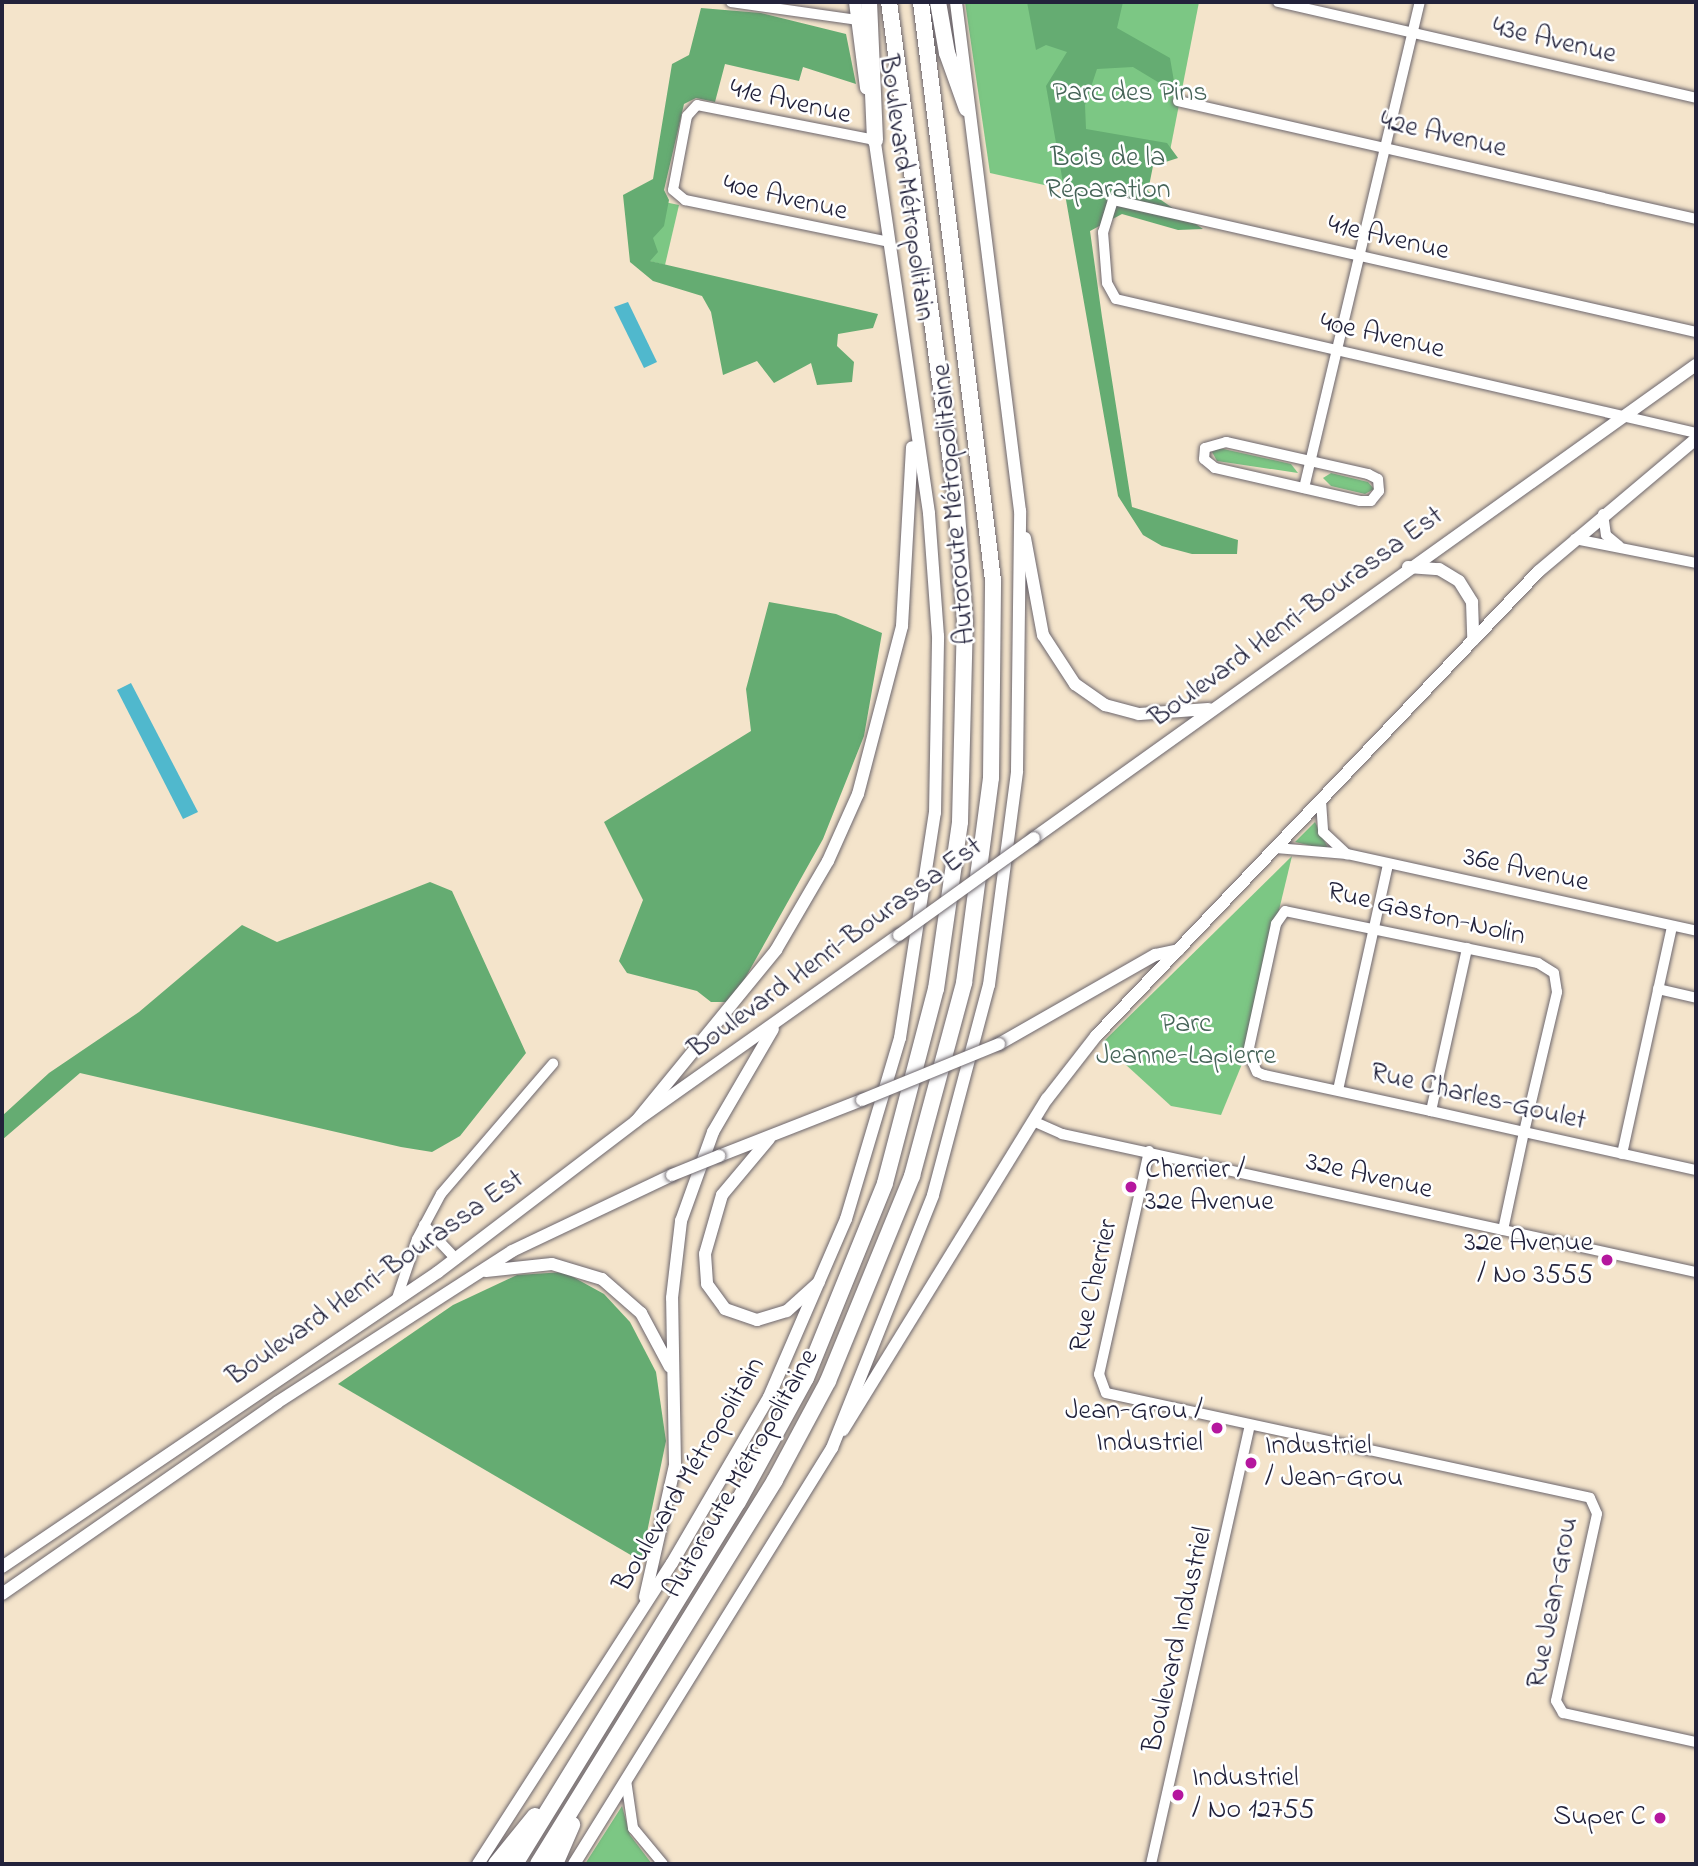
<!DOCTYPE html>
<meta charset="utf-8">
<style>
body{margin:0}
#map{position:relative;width:1698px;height:1866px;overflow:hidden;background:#f4e4cb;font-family:"Indie Flower",sans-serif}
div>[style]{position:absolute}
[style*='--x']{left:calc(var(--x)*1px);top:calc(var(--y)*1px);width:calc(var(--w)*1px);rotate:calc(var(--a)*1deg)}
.green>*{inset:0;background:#7cc784}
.forest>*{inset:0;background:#65ac72}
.water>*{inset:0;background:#50b8cd}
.roads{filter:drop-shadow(0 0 2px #6c666d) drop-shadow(0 0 2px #6c666d)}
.minor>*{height:10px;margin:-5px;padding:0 5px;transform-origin:5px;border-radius:5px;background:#fff}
.major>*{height:12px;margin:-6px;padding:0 6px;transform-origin:6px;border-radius:6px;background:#fff}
.highway>*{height:16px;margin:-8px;padding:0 8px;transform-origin:8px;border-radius:8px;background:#fff}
.bridges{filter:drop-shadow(0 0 2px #6c666d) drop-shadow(0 0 2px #6c666d)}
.major-bridge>*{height:12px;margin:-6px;padding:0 6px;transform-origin:6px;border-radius:6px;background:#fff}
.dots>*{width:19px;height:19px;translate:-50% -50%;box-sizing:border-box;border:4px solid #fff;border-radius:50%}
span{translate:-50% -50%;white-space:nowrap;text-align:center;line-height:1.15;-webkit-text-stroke:5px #fff;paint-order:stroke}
.street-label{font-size:28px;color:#22223b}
.park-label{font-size:28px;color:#466458}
.poi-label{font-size:28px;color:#22223b}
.left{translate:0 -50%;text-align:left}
.right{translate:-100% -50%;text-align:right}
.frame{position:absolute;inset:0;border:4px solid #22223b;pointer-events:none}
</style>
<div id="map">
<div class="green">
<div style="clip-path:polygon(965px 2px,1199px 2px,1169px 156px,1103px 198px,990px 173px)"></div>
<div style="clip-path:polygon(650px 199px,679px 205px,665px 265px,637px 258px)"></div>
<div style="clip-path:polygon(1219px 448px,1291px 464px,1298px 473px,1217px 461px,1212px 452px)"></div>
<div style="clip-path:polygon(1331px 473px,1368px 482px,1374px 489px,1365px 494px,1331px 486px,1323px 478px)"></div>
<div style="clip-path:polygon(1315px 822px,1328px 848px,1325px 849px,1295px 842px)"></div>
<div style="clip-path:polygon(1292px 856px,1242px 1064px,1221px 1115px,1171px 1106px,1102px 1043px)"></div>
<div style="clip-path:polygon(622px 1806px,630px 1835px,652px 1864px,585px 1864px)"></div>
</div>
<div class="forest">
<div style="clip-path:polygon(1027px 2px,1123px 2px,1117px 28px,1170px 58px,1176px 93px,1133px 67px,1097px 69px,1085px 105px,1086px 129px,1167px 143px,1178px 158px,1153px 166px,1148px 191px,1203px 229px,1178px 230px,1122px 214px,1090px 231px,1102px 317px,1132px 507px,1238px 540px,1237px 554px,1192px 554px,1162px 546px,1143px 535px,1118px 496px,1046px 86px,1067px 52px,1046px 45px,1036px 50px)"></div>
<div style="clip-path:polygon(701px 8px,761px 13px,846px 34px,856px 84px,803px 67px,799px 81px,725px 64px,715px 102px,696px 98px,684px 104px,664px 190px,669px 200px,664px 226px,653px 238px,658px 252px,650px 261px,878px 314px,873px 328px,838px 334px,837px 346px,854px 362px,852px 382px,817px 385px,811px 363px,774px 383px,757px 361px,723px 375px,711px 312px,702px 296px,653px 281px,630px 262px,623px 195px,653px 179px,672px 64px,689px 55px)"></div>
<div style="clip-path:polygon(769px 602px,836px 614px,882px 633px,864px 736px,823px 839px,743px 982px,727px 1002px,711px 1002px,697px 991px,627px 973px,619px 961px,643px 900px,604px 822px,751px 731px,746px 689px)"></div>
<div style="clip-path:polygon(430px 882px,452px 891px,526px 1053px,460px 1136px,432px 1152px,401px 1147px,80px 1073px,2px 1140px,2px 1116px,49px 1073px,139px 1012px,242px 925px,277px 942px)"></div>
<div style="clip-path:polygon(564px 1272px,604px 1294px,630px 1322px,656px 1372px,666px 1441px,641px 1561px,338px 1384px,453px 1305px,517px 1275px)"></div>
</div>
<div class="water">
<div style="clip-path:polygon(628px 302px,657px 362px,644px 368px,614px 307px)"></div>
<div style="clip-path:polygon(131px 683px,198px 812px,183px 819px,117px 690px)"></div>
</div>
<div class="roads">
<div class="minor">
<div style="--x:731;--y:2;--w:127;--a:8.1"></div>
<div style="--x:1278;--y:2;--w:429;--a:12.9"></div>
<div style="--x:1178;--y:101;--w:531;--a:12.83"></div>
<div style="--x:875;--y:140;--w:181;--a:-168.9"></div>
<div style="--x:697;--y:105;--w:15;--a:132"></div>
<div style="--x:687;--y:116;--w:75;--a:100.7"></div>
<div style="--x:673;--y:190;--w:16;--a:40"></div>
<div style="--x:685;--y:200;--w:208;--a:11.6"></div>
<div style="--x:1696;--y:332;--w:598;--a:-167.24"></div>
<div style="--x:1113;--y:200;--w:34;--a:107"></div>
<div style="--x:1103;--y:232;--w:51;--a:85.5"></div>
<div style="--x:1107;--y:283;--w:18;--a:61"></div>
<div style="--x:1116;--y:299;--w:595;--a:13.01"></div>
<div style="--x:1226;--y:442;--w:146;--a:12.7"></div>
<div style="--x:1368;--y:474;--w:11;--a:27"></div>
<div style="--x:1378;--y:479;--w:12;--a:85"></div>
<div style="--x:1379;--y:491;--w:13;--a:129"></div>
<div style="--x:1371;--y:501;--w:11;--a:180"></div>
<div style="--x:1360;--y:501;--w:149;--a:-167.2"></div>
<div style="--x:1215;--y:468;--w:14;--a:-141"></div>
<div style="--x:1204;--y:459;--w:11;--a:-85"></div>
<div style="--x:1205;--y:448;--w:22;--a:-16"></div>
<div style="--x:1304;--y:488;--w:500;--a:-76.6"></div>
<div style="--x:1603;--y:514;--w:21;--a:82"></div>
<div style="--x:1606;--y:535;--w:17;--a:40"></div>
<div style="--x:1575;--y:539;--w:123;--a:11.2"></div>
<div style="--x:1321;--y:801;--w:31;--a:86"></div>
<div style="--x:1323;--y:832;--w:33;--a:43"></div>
<div style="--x:1276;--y:848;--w:71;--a:4.8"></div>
<div style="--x:1347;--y:854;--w:357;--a:12.4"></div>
<div style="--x:1658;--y:989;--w:39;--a:13"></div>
<div style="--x:1338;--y:1090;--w:231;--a:-77.5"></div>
<div style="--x:1431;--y:1111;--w:167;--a:-77.5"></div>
<div style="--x:1033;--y:1121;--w:32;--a:24"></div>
<div style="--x:1062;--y:1134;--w:649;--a:12.28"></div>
<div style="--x:1149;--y:1151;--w:229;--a:102.6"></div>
<div style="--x:1099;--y:1374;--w:20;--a:70"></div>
<div style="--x:1106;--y:1393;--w:495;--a:12.2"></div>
<div style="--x:1590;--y:1498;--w:17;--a:66"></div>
<div style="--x:1597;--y:1514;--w:191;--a:102.4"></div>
<div style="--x:1556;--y:1701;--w:14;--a:60"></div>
<div style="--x:1563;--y:1713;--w:136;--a:12.3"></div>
<div style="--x:1622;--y:1154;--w:233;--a:-77.6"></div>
<div style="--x:424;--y:1225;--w:47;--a:46.7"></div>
<div style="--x:1503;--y:1230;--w:100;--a:-77.9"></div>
<div style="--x:1524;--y:1132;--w:144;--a:-76.7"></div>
<div style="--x:1557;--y:992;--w:19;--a:-99"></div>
<div style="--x:1554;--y:973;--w:19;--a:-148"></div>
<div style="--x:1538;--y:963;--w:258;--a:-168.4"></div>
<div style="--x:1285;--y:911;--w:16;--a:125"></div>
<div style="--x:1276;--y:924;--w:131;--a:102.3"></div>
<div style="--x:1248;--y:1052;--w:22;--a:66"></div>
<div style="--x:1257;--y:1072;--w:8;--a:23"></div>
<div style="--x:1264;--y:1075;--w:171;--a:12.2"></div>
<div style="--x:1431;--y:1111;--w:95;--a:12.7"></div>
<div style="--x:1524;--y:1132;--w:176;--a:12.5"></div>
<div style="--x:396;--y:1301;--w:65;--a:-71.3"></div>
<div style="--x:417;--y:1239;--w:51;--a:-61.9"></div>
<div style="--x:441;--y:1194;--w:172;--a:-49.3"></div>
<div style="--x:626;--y:1780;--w:49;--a:81.7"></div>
<div style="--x:633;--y:1828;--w:47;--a:50.2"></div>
<div style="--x:1151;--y:1864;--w:449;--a:-77.3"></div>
</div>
<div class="major">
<div style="--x:855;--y:2;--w:87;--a:82.7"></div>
<div style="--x:1025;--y:538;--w:99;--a:79.5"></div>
<div style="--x:1043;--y:635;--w:59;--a:56.9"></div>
<div style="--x:1075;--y:684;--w:37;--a:35"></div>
<div style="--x:1105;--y:705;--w:35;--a:15"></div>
<div style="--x:1139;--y:714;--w:70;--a:-4.1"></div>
<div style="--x:1408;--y:567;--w:31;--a:4"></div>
<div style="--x:1439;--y:569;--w:23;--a:31"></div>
<div style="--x:1459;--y:581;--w:25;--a:58"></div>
<div style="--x:1472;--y:602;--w:38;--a:88"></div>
<div style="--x:1034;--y:838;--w:814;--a:-35.55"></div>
<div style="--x:999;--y:1044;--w:180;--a:-29.7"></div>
<div style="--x:1155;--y:955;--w:24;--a:-12"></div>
<div style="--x:637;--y:1120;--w:220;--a:-50.7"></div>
<div style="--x:776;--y:950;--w:103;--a:-59.7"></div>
<div style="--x:828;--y:861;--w:73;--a:-65.9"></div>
<div style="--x:858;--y:794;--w:174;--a:-75.3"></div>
<div style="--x:902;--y:626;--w:179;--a:-86.8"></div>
<div style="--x:769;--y:1139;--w:73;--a:130"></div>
<div style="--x:722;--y:1195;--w:61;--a:106.1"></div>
<div style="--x:705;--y:1254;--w:30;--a:86"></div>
<div style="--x:707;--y:1284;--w:31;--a:54"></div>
<div style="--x:725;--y:1309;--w:34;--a:19"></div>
<div style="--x:757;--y:1320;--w:31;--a:-17"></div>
<div style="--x:787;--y:1311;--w:43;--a:-42.2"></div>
<div style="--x:719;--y:1156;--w:154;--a:-21.4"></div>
<div style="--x:486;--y:1271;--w:66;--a:-6.1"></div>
<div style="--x:552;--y:1264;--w:52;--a:16.7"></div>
<div style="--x:602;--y:1279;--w:52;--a:41.1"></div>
<div style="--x:641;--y:1313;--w:61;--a:61.8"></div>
<div style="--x:843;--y:1430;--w:389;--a:-58.4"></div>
<div style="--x:1047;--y:1099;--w:80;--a:-52.1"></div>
<div style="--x:1096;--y:1036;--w:642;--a:-46.39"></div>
<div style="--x:1539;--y:571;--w:205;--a:-40.1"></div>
<div style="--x:2;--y:1567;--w:526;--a:-34.08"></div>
<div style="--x:438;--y:1272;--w:249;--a:-37.3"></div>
<div style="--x:636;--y:1121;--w:322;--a:-35.3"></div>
<div style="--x:2;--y:1594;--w:336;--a:-34.8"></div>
<div style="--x:278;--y:1402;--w:278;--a:-32.8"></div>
<div style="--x:512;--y:1251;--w:177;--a:-25.4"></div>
<div style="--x:645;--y:1597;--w:135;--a:-77.2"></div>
<div style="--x:675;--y:1465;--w:167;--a:-91"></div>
<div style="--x:672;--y:1298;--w:78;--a:-83.3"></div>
<div style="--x:681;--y:1221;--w:95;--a:-70.2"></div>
<div style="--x:713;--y:1132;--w:119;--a:-59.8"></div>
<div style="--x:478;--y:1864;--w:358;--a:-57.2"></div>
<div style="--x:672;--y:1563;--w:192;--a:-59.7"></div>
<div style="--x:769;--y:1397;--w:194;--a:-66.6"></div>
<div style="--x:846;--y:1219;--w:189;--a:-73.4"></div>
<div style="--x:900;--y:1038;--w:228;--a:-81.2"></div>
<div style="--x:935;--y:813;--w:177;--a:-89"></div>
<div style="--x:938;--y:636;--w:123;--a:-94.2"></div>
<div style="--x:929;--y:513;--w:383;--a:-98.3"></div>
<div style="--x:574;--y:1864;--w:490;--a:-58.2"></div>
<div style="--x:832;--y:1448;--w:272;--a:-68.2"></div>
<div style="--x:933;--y:1195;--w:217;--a:-75.1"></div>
<div style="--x:989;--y:985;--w:216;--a:-82.5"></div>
<div style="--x:1017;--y:771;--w:260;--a:-89.3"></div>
<div style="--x:1020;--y:511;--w:513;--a:-97.17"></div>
</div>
<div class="highway">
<div style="--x:869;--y:2;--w:138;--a:87.5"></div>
<div style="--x:938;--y:2;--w:52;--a:80"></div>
<div style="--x:947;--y:53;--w:59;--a:70.3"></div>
<div style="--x:496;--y:1864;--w:62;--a:-50.9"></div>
<div style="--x:515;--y:1864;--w:425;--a:-58.4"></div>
<div style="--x:738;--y:1502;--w:141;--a:-61.3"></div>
<div style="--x:806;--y:1378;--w:210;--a:-67.9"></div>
<div style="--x:885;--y:1183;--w:201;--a:-75.3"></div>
<div style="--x:936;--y:989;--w:169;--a:-81.8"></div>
<div style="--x:960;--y:822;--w:200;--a:-88.6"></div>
<div style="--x:965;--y:622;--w:122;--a:-94.2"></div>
<div style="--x:956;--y:500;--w:502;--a:-97.66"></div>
<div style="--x:538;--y:1864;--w:451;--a:-58.3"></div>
<div style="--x:775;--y:1480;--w:112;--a:-61.8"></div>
<div style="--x:828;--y:1381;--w:222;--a:-67.7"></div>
<div style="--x:912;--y:1176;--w:200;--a:-74.9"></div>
<div style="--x:964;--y:983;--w:207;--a:-82.5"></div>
<div style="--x:991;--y:778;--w:198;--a:-89.4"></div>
<div style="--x:993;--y:580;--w:582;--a:-97.1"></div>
<div style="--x:555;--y:1864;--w:43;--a:-66.4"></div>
</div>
</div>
<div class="bridges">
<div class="major-bridge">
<div style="--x:899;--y:935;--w:166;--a:-35.7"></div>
<div style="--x:862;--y:1100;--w:148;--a:-22.2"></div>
<div style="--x:672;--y:1175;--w:51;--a:-22"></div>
</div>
</div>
<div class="dots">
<div style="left:1131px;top:1187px;background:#b5179e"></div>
<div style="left:1607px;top:1260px;background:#b5179e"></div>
<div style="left:1217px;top:1428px;background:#b5179e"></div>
<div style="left:1251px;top:1463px;background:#b5179e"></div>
<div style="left:1178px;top:1795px;background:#b5179e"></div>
<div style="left:1660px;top:1818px;background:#b5179e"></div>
</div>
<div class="street-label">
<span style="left:1554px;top:42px;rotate:13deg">43e Avenue</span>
<span style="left:790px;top:103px;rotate:13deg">41e Avenue</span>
<span style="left:1443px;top:136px;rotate:13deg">42e Avenue</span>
<span style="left:905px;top:188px;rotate:82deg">Boulevard Métropolitain</span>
<span style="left:785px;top:199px;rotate:13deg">40e Avenue</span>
<span style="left:1388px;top:239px;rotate:13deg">41e Avenue</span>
<span style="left:1382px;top:337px;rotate:13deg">40e Avenue</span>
<span style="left:955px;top:504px;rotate:-95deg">Autoroute Métropolitaine</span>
<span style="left:1297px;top:618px;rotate:-36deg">Boulevard Henri-Bourassa Est</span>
<span style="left:1526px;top:871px;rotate:12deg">36e Avenue</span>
<span style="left:1426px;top:915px;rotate:13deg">Rue Gaston-Nolin</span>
<span style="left:836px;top:949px;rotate:-36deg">Boulevard Henri-Bourassa Est</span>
<span style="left:1478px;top:1098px;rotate:13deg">Rue Charles-Goulet</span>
<span style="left:1369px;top:1177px;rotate:13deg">32e Avenue</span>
<span style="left:376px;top:1279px;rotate:-35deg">Boulevard Henri-Bourassa Est</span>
<span style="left:1095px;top:1286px;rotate:-77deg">Rue Cherrier</span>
<span style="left:742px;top:1474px;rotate:-60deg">Autoroute Métropolitaine</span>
<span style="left:690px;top:1475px;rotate:-59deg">Boulevard Métropolitain</span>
<span style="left:1554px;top:1603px;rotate:-79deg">Rue Jean-Grou</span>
<span style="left:1179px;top:1640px;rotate:-77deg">Boulevard Industriel</span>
</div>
<div class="park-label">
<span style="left:1130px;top:94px">Parc des Pins</span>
<span style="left:1108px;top:175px">Bois de la<br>Réparation</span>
<span style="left:1186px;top:1041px">Parc<br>Jeanne-Lapierre</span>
</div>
<div class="poi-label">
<span class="left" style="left:1145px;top:1187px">Cherrier /<br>32e Avenue</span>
<span class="right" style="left:1593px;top:1260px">32e Avenue<br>/ No 3555</span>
<span class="right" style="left:1203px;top:1428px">Jean-Grou /<br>Industriel</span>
<span class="left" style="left:1265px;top:1463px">Industriel<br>/ Jean-Grou</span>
<span class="left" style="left:1192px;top:1795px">Industriel<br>/ No 12755</span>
<span class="right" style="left:1646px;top:1818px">Super C</span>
</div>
<div class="frame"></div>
</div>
